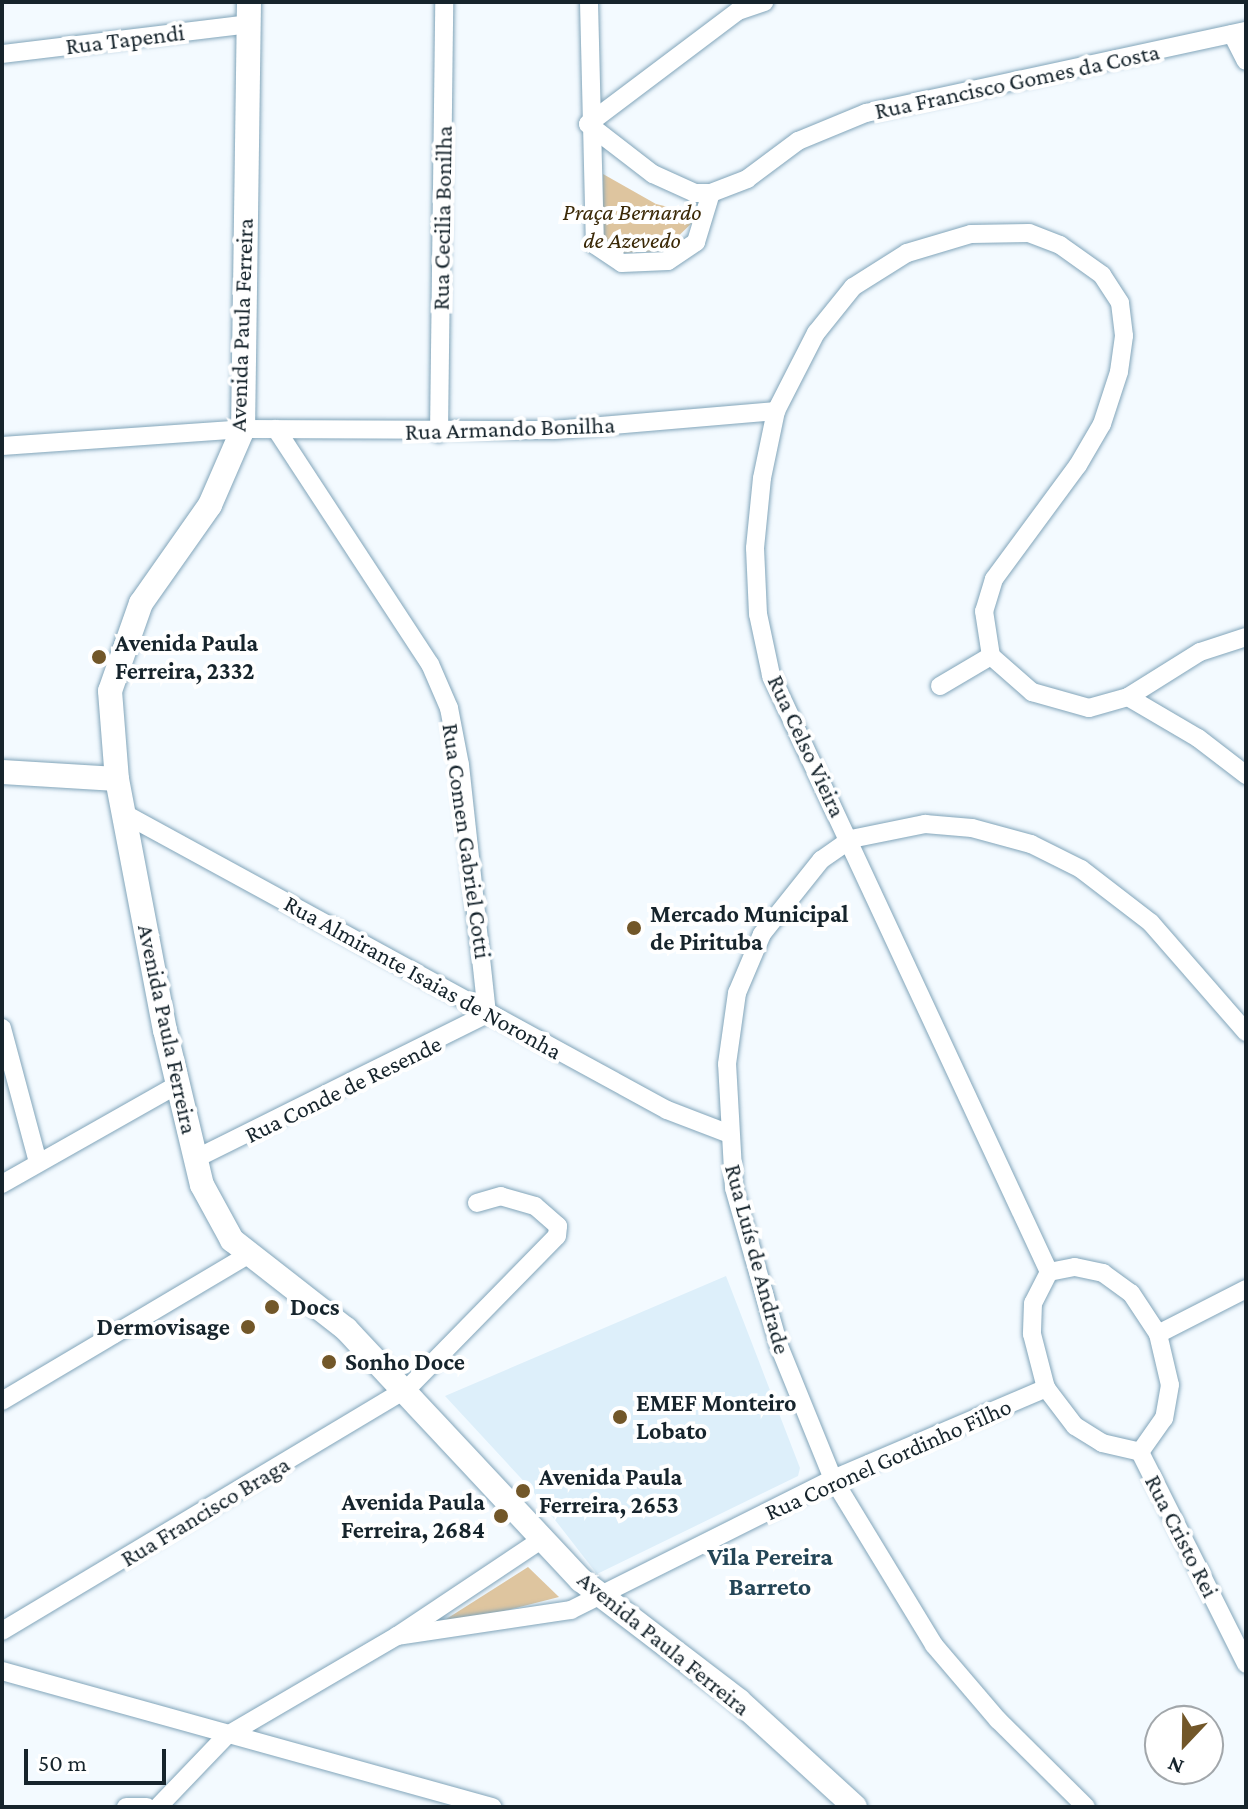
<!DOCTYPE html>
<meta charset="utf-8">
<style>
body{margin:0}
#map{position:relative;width:1248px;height:1809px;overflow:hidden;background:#f3faff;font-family:"Crimson Pro",serif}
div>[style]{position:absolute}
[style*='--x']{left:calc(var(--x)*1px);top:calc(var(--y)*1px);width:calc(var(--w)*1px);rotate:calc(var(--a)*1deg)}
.built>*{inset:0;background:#ddeffa}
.green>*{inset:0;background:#dec59f}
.roads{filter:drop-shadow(0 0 2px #82a5ba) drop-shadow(0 0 2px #82a5ba)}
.street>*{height:18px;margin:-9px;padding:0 9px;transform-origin:9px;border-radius:9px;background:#fff}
.secondary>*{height:24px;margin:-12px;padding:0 12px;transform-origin:12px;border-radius:12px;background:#fff}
.dots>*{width:22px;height:22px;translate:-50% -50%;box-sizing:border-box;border:4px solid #fff;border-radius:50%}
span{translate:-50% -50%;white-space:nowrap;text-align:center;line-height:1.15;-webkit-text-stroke:8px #fff;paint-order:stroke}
.street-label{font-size:24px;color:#16242c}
.park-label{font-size:24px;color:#3a2806;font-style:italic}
.poi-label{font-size:24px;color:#16242c;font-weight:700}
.left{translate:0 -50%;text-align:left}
.right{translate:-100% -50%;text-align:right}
.neighbourhood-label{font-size:26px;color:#244556;font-weight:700}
.frame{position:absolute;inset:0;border:4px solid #16242c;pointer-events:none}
.north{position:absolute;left:1144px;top:1705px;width:80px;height:80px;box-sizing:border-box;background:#fff;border:2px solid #a2a7ab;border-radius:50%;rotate:202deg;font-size:22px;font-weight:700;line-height:32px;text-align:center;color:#16242c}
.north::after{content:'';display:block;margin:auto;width:28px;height:36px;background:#725729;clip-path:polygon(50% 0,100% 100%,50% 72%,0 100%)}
.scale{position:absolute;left:24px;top:1749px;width:142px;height:36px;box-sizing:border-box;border:4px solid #16242c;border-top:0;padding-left:10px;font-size:24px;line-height:28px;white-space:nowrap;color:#16242c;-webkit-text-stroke:6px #fff;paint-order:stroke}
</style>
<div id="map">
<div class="built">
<div style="clip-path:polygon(726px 1276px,800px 1468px,798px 1476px,597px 1574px,531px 1489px,445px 1396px)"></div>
</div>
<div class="green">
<div style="clip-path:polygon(603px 174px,656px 204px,697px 214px,697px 218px,663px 251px,617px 253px,602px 234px)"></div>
<div style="clip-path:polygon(528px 1567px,559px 1597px,429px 1630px)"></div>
</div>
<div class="roads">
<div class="street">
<div style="--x:589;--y:2;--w:243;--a:88.6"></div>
<div style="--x:595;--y:245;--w:32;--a:34"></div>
<div style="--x:622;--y:263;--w:46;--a:-2.5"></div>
<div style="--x:668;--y:261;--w:34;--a:-34"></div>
<div style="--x:696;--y:242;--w:51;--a:-73"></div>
<div style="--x:1232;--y:34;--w:30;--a:63"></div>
<div style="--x:2;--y:54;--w:249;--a:-6.9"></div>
<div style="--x:588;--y:124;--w:82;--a:37.6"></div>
<div style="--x:653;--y:174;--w:46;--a:24.3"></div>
<div style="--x:695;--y:193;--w:16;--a:0"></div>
<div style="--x:711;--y:193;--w:39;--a:-21"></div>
<div style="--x:747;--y:179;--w:64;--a:-36.7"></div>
<div style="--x:798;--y:141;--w:74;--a:-22.4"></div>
<div style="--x:866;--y:113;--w:389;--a:-12.2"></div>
<div style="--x:588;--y:124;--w:188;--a:-37"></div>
<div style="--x:738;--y:11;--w:28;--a:-19"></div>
<div style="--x:276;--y:429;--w:281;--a:56.8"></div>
<div style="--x:430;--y:664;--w:48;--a:66.6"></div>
<div style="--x:449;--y:708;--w:58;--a:79.1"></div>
<div style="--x:460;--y:765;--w:250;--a:83.8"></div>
<div style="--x:439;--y:433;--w:431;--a:-89.3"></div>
<div style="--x:2;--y:446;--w:242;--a:-4"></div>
<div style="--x:243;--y:429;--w:311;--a:0.2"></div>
<div style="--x:554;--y:430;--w:223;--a:-4.9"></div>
<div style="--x:940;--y:686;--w:59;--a:-30.5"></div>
<div style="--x:1128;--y:697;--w:81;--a:30.4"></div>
<div style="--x:1198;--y:738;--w:61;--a:37.6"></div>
<div style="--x:123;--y:813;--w:620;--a:28.63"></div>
<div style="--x:667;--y:1110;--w:64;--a:21"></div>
<div style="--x:2;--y:1028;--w:139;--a:75"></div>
<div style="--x:197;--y:1158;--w:324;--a:-26.4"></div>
<div style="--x:2;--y:1184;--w:201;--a:-29.5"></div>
<div style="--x:1049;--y:1272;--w:659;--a:-114.97"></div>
<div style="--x:771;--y:675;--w:62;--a:-102"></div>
<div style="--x:758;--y:614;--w:66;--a:-92.6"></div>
<div style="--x:755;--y:548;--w:70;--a:-84.3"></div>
<div style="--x:762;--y:478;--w:68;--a:-78.2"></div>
<div style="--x:776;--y:411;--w:88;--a:-62.9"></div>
<div style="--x:816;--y:333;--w:59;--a:-51.2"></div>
<div style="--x:853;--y:287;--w:64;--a:-32.2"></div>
<div style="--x:907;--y:253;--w:67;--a:-16.5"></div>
<div style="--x:971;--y:234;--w:58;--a:-1"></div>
<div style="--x:1029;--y:233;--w:33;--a:21"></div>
<div style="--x:1060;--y:245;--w:52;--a:35.5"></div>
<div style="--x:1102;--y:275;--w:33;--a:57"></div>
<div style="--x:1120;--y:303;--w:33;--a:83"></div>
<div style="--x:1124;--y:336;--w:36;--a:98"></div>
<div style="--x:1119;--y:372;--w:55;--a:108.1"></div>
<div style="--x:1102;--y:424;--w:48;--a:120.3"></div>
<div style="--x:1078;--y:465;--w:142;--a:126.4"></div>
<div style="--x:994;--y:579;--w:34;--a:107"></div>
<div style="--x:984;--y:611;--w:46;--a:81.2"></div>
<div style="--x:991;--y:656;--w:55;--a:41.3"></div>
<div style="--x:1032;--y:692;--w:59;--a:15.7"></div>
<div style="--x:1089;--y:708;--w:41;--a:-15.8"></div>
<div style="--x:1128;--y:697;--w:85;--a:-32"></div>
<div style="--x:1200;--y:652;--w:48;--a:-18.1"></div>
<div style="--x:1049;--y:1272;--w:26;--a:-11"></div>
<div style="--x:1075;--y:1267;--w:29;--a:12"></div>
<div style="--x:1103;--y:1273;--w:34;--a:36"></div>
<div style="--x:1131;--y:1293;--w:49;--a:56.6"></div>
<div style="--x:1158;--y:1334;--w:52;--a:76.8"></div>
<div style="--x:1170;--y:1385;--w:34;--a:100"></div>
<div style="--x:1164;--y:1418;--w:42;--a:125.2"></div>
<div style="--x:1049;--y:1272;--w:35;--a:117"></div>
<div style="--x:1033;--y:1303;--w:31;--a:92"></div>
<div style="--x:1032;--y:1334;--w:56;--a:75.5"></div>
<div style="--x:1046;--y:1388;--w:48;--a:52.7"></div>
<div style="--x:1075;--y:1426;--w:32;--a:32"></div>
<div style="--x:1102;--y:1443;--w:39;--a:13"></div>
<div style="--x:1158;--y:1334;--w:99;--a:-27.1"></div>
<div style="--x:2;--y:1401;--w:288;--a:-30.7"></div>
<div style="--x:1140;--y:1452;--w:237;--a:63.4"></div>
<div style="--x:2;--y:1631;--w:472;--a:-30.9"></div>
<div style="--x:407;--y:1389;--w:214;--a:-45.6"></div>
<div style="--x:557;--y:1236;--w:10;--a:-84"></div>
<div style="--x:558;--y:1226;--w:30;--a:-139"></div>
<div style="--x:535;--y:1206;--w:35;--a:-164"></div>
<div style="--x:501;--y:1196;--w:25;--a:164"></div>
<div style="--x:397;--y:1636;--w:176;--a:-8.5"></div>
<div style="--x:571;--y:1610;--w:293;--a:-26.6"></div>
<div style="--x:833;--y:1479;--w:232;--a:-23.1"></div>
<div style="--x:2;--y:1671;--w:509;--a:15.51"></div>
<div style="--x:126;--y:1807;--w:21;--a:0"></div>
<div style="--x:158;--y:1807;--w:98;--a:-46.2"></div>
<div style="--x:226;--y:1736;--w:198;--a:-30.3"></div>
<div style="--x:397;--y:1636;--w:177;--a:-33.7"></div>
<div style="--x:1086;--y:1807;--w:124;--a:-135.3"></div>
<div style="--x:998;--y:1720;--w:99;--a:-130.5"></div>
<div style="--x:934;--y:1645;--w:194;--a:-121.3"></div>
<div style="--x:833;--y:1479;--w:144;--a:-112.1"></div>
<div style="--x:779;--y:1346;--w:164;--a:-105.9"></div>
<div style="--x:734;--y:1188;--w:124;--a:-93.2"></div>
<div style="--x:727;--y:1064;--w:72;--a:-82"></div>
<div style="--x:737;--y:993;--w:64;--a:-67"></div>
<div style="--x:762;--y:934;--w:95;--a:-51.4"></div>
<div style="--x:821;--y:860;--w:37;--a:-35"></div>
<div style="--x:851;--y:839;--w:76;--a:-11.5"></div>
<div style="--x:925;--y:824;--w:47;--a:4.9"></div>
<div style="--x:972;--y:828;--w:61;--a:15.2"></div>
<div style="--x:1031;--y:844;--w:56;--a:26.6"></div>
<div style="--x:1081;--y:869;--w:88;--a:37.6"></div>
<div style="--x:1151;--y:923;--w:145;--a:48.9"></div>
</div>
<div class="secondary">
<div style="--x:249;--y:2;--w:427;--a:90.8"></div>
<div style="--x:243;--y:429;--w:83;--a:113.5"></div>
<div style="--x:210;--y:505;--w:120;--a:125.1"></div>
<div style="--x:141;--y:603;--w:93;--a:109.4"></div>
<div style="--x:110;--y:691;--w:88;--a:85.5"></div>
<div style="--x:117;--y:779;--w:256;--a:79.2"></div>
<div style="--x:165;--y:1030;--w:159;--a:76.6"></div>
<div style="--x:202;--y:1185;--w:63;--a:61.4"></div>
<div style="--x:232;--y:1240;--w:145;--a:38"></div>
<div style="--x:346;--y:1329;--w:344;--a:46.9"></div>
<div style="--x:581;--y:1580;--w:199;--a:37.4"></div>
<div style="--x:739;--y:1701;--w:157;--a:42.4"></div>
<div style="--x:2;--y:772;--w:115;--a:3.5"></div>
</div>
</div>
<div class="dots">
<div style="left:99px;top:657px;background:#725729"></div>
<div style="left:634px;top:928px;background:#725729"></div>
<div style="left:272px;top:1307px;background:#725729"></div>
<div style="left:248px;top:1327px;background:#725729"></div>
<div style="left:329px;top:1362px;background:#725729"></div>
<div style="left:620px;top:1417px;background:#725729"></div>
<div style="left:523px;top:1491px;background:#725729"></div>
<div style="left:501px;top:1516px;background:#725729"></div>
</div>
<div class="street-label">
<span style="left:125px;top:39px;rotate:-7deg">Rua Tapendi</span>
<span style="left:1017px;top:81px;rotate:-12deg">Rua Francisco Gomes da Costa</span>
<span style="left:442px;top:218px;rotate:-89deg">Rua Cecilia Bonilha</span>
<span style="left:241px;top:325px;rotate:-88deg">Avenida Paula Ferreira</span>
<span style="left:510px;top:428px;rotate:-2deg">Rua Armando Bonilha</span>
<span style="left:807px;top:746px;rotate:65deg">Rua Celso Vieira</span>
<span style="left:467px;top:841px;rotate:82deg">Rua Comen Gabriel Cotti</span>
<span style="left:423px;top:977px;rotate:29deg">Rua Almirante Isaias de Noronha</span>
<span style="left:168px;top:1029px;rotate:78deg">Avenida Paula Ferreira</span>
<span style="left:343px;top:1089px;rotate:-26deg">Rua Conde de Resende</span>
<span style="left:758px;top:1259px;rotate:75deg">Rua Luís de Andrade</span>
<span style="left:888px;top:1459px;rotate:-24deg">Rua Coronel Gordinho Filho</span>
<span style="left:205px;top:1511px;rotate:-31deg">Rua Francisco Braga</span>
<span style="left:1182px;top:1536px;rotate:63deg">Rua Cristo Rei</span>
<span style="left:664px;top:1643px;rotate:39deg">Avenida Paula Ferreira</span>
</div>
<div class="park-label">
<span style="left:632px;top:226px">Praça Bernardo<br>de Azevedo</span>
</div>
<div class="poi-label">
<span class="left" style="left:115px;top:657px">Avenida Paula<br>Ferreira, 2332</span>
<span class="left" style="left:650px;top:928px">Mercado Municipal<br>de Pirituba</span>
<span class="left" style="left:290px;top:1307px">Docs</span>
<span class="right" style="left:230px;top:1327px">Dermovisage</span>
<span class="left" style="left:345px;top:1362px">Sonho Doce</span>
<span class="left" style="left:636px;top:1417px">EMEF Monteiro<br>Lobato</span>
<span class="left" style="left:539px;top:1491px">Avenida Paula<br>Ferreira, 2653</span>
<span class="right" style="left:485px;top:1516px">Avenida Paula<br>Ferreira, 2684</span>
</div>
<div class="neighbourhood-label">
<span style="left:770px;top:1572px">Vila Pereira<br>Barreto</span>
</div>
<div class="frame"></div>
<div class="north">N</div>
<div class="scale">50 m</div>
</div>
